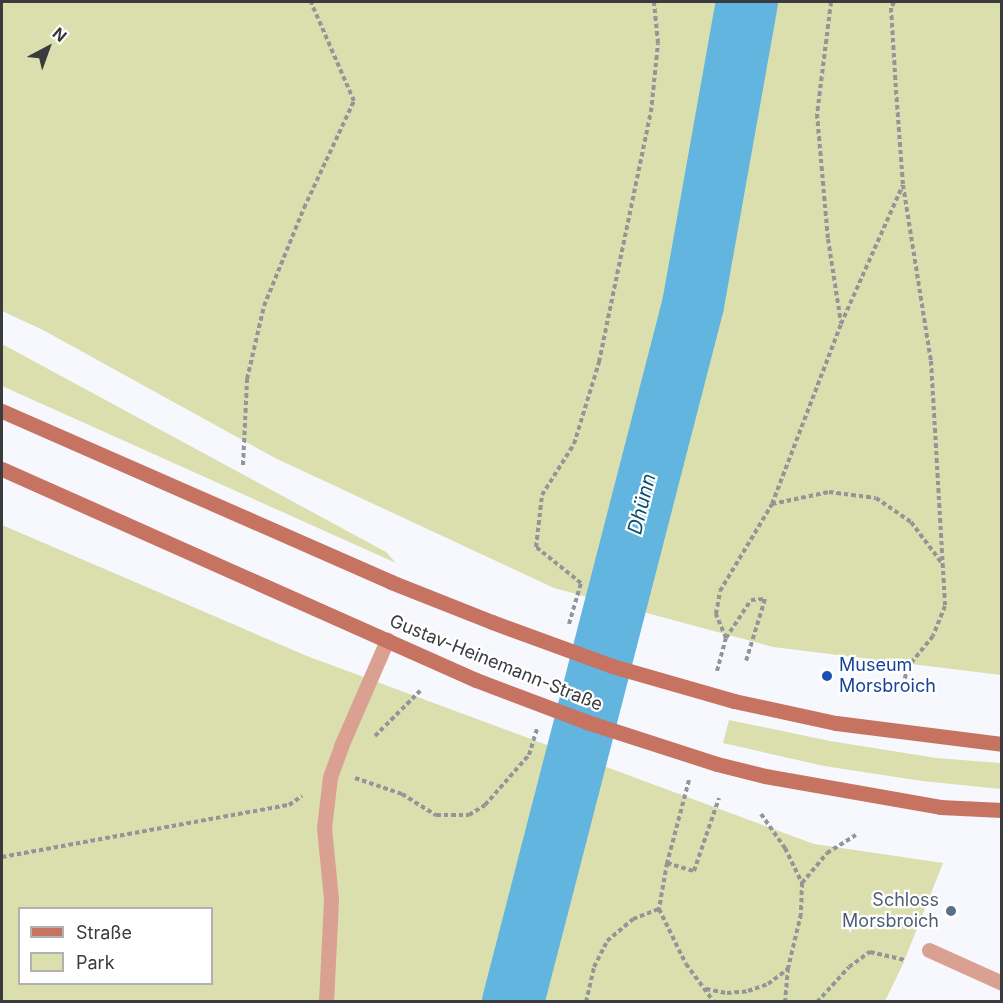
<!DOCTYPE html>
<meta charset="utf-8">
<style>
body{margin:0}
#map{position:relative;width:1003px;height:1003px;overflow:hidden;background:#f6f8fe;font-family:Inter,sans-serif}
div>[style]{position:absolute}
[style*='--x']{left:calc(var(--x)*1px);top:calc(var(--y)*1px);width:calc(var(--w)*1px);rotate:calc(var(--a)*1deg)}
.green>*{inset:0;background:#dbdfad}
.river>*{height:62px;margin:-31px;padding:0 31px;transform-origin:31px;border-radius:31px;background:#62b5de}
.path>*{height:4px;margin-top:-2px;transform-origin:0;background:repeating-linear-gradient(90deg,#939598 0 4.5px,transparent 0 7.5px)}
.lane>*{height:15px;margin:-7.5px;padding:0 7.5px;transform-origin:7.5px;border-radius:7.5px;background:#daa092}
.secondary>*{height:15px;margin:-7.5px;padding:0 7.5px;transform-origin:7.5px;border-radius:7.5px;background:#c67361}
.secondary-bridge>*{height:15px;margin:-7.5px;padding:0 7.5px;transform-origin:7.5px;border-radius:7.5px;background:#c67361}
.dots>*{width:16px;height:16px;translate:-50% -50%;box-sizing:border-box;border:3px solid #fff;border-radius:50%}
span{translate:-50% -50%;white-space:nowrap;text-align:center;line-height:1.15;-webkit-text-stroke:4.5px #fff;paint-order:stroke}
.street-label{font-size:18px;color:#3a3b3d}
.transit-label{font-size:18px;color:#164399}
.left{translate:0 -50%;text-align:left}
.service-label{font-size:18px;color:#4e5e75}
.right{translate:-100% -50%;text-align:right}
.water-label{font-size:20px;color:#0b516d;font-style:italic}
.frame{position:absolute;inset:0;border:3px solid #3a3b3d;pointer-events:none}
.legend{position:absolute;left:18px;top:907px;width:195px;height:78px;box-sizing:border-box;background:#fff;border:2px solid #b0b1b1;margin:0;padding:8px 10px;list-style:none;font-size:18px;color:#3a3b3d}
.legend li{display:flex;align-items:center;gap:12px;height:30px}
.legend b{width:30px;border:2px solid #b0b1b1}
.north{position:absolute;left:18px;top:18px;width:60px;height:60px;-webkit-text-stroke:4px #fff;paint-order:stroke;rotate:41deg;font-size:16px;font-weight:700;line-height:24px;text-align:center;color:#3a3b3d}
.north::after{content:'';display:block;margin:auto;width:21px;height:27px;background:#3a3b3d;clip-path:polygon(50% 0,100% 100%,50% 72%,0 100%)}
</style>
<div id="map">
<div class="green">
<div style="clip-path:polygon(2px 2px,1001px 2px,1001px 675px,773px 647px,554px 588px,275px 458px,43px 330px,2px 311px)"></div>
<div style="clip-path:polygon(2px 344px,386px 552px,396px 563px,2px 386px)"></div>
<div style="clip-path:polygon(evenodd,2px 525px,307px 656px,814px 844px,943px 863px,903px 964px,885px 1001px,2px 1001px,2px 525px,20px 908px,212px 908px,212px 984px,20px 984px,20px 908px)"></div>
<div style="clip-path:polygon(729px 720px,830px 741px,936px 758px,1001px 763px,1001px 789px,922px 781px,824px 766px,723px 743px)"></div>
</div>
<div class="river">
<div style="--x:513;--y:1002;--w:720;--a:-75.52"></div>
<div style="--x:693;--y:305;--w:308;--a:-79.9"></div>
</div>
<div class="path">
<div style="--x:831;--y:2;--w:113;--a:97.1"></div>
<div style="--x:817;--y:114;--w:125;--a:85"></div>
<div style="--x:828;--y:239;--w:85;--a:81.2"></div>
<div style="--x:894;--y:2;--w:7;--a:117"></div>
<div style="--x:891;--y:8;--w:82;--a:86.5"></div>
<div style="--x:896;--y:90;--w:95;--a:85.8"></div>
<div style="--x:903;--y:185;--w:178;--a:81"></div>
<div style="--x:931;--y:361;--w:245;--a:86.7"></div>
<div style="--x:945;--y:606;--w:32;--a:112"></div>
<div style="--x:933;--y:636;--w:40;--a:129"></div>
<div style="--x:908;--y:667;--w:18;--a:106"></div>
<div style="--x:243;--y:465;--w:86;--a:-87.3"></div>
<div style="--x:247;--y:379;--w:75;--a:-76.9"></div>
<div style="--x:264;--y:306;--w:106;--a:-67.8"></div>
<div style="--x:304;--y:208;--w:118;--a:-65"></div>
<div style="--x:354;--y:101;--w:108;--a:-113.5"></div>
<div style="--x:772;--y:504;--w:58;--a:-11.9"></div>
<div style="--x:829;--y:492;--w:47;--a:7.3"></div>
<div style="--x:876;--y:498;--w:42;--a:34.4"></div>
<div style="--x:911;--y:522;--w:50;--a:53.1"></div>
<div style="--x:569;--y:624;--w:43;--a:-73.7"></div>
<div style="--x:581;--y:583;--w:58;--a:-141.3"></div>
<div style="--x:536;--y:547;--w:52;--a:-83.4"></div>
<div style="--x:542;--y:495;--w:60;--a:-57.9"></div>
<div style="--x:574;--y:444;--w:86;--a:-73"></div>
<div style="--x:599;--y:362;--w:255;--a:-78.3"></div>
<div style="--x:651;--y:112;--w:69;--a:-84.2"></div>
<div style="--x:658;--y:43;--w:41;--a:-95.6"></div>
<div style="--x:726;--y:638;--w:26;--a:-113"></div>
<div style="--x:716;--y:614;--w:23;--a:-80"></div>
<div style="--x:720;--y:591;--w:101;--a:-59.1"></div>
<div style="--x:772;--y:504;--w:193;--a:-69"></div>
<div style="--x:841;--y:324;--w:152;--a:-66"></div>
<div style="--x:717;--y:671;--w:34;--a:-75"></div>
<div style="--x:726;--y:638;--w:45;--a:-56.7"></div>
<div style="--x:751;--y:600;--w:14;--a:-4"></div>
<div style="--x:765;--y:599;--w:65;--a:107"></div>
<div style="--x:375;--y:736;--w:64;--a:-45"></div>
<div style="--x:355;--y:778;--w:50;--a:18.8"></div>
<div style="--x:402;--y:794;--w:40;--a:32"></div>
<div style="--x:436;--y:815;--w:33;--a:0"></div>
<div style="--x:469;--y:815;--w:19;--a:-32"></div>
<div style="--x:485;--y:805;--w:67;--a:-48.7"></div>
<div style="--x:529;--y:755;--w:27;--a:-73"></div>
<div style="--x:689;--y:780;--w:86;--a:104.8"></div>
<div style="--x:667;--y:863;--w:47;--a:99.9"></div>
<div style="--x:659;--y:909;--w:61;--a:63.9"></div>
<div style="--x:686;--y:964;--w:47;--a:53.6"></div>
<div style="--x:761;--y:814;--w:42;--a:54.8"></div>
<div style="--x:785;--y:848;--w:39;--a:64"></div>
<div style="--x:802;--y:883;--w:31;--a:92"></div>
<div style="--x:801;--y:914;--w:56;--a:103.5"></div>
<div style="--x:788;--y:968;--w:34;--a:95"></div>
<div style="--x:2;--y:857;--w:292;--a:-10.3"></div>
<div style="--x:289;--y:805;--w:16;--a:-35"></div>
<div style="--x:667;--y:863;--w:28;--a:17"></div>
<div style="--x:694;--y:871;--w:77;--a:-71.1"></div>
<div style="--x:802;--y:883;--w:39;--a:-50"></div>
<div style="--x:827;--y:853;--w:34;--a:-32"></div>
<div style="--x:706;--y:989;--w:21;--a:11"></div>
<div style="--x:727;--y:993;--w:21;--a:-5"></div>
<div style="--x:748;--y:991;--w:21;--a:-19"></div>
<div style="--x:768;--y:984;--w:25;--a:-37"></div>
<div style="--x:586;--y:1002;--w:36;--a:-77"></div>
<div style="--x:594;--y:967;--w:29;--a:-63"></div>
<div style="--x:607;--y:941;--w:34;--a:-40"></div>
<div style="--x:633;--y:919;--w:28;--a:-21"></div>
<div style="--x:817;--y:1002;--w:47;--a:-47.6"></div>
<div style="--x:849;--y:967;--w:26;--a:-36"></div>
<div style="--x:870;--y:952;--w:37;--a:13"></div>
</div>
<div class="lane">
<div style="--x:929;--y:950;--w:80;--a:24.3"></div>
<div style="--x:326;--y:1002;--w:103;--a:-87.2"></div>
<div style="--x:331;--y:899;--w:71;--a:-95.6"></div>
<div style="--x:324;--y:828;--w:51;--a:-83.3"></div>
<div style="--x:330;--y:777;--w:33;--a:-70"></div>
<div style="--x:341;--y:746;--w:116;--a:-66.5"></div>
</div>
<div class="secondary">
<div style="--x:2;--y:411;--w:425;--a:23.7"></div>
<div style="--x:391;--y:582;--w:109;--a:21.6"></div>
<div style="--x:2;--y:469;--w:519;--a:24"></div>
<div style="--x:734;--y:701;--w:104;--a:12.2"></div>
<div style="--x:836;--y:723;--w:167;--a:7.2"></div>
<div style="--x:717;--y:764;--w:49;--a:14"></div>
<div style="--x:765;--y:776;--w:178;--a:10"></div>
<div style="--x:940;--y:807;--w:62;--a:2.8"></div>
</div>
<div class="secondary-bridge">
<div style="--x:492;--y:622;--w:128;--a:20.1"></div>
<div style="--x:612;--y:666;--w:127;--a:16"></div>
<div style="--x:476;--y:680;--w:122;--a:20.7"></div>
<div style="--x:590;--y:723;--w:133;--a:17.9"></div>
</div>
<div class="dots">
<div style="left:827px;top:676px;background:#1a4fb4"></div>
<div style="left:951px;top:911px;background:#5c6f8a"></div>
</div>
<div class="street-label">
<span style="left:496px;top:663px;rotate:22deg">Gustav-Heinemann-Straße</span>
</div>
<div class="transit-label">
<span class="left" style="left:839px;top:676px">Museum<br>Morsbroich</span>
</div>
<div class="service-label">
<span class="right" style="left:939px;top:911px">Schloss<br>Morsbroich</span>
</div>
<div class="water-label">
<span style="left:642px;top:504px;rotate:-76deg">Dhünn</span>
</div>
<div class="frame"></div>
<ul class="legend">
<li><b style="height:8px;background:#c67361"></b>Straße</li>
<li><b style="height:16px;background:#dbdfad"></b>Park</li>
</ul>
<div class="north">N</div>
</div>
